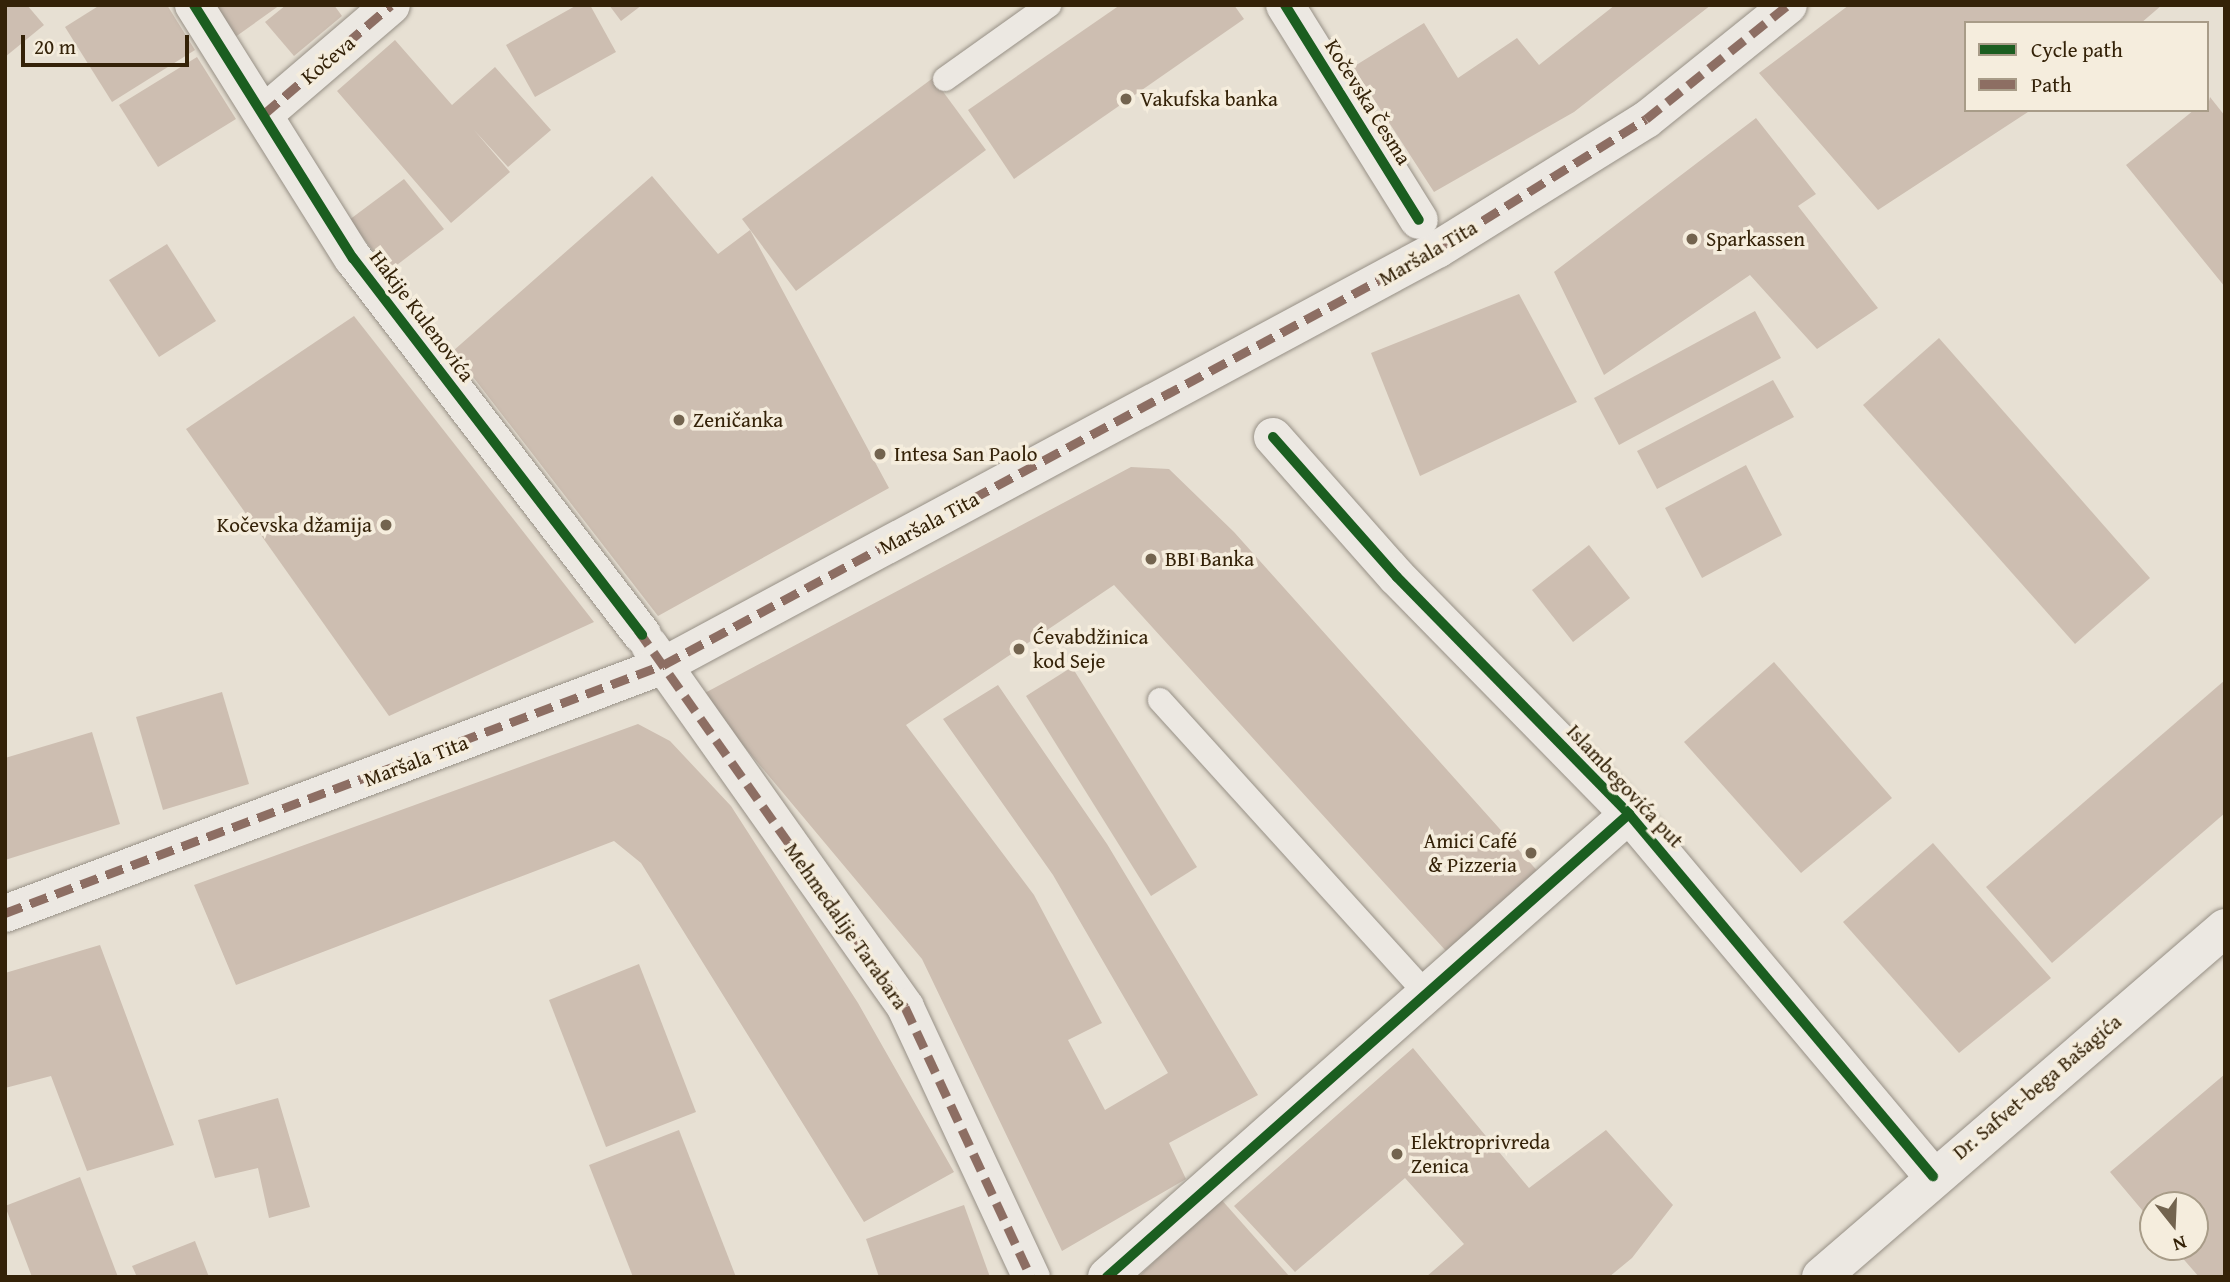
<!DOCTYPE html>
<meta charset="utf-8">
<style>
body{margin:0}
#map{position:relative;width:2230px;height:1282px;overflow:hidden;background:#e7e0d3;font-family:"Gentium Book Plus",serif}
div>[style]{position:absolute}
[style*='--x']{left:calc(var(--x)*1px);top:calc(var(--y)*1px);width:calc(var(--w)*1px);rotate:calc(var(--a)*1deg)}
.building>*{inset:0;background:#cdbeb1}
.roads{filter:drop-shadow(0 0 2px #979086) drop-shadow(0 0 2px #979086)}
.service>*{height:24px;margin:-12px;padding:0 12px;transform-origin:12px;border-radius:12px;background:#ece8e2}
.pedestrian>*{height:37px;margin:-18.5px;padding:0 18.5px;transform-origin:18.5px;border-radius:18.5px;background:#ece8e2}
.minor>*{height:38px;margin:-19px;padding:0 19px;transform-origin:19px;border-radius:19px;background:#ece8e2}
.quiet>*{height:9px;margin-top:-4.5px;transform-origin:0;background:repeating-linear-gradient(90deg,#8d6e63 0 18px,transparent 0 27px)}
.cycleway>*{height:10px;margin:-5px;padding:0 5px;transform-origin:5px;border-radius:5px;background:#1b5e20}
.dots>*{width:19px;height:19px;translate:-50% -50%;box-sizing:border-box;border:4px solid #f5eddd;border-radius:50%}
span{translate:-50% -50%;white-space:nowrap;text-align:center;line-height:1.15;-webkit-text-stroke:7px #f5eddd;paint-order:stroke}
.street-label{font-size:21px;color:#342208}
.poi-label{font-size:21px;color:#342208}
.left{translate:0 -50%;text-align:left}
.right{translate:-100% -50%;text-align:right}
.frame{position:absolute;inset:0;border:7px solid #342208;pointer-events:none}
.legend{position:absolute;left:1964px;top:21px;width:245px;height:91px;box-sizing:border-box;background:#f5eddd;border:2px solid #a89c88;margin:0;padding:9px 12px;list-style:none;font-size:21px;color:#342208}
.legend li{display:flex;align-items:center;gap:14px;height:35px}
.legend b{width:35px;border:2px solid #a89c88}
.north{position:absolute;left:2139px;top:1191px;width:70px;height:70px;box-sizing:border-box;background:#f5eddd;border:2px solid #a89c88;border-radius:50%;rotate:162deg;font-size:19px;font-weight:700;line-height:28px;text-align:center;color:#342208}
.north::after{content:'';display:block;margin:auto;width:24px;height:32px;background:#73644f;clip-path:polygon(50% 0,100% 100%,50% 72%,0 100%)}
.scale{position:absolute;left:21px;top:35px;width:168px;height:32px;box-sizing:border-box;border:4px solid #342208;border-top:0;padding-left:9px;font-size:21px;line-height:24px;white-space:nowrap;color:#342208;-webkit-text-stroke:5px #f5eddd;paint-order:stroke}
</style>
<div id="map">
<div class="building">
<div style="clip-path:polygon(5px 5px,27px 5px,44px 25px,5px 57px)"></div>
<div style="clip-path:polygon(100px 5px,167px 5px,195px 50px,112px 102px,65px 27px)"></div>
<div style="clip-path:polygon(217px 5px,280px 5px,231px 40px,210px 11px)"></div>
<div style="clip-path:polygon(286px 5px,334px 5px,342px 16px,294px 56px,265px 22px)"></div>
<div style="clip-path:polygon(577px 5px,590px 5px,616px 52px,535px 97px,506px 45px)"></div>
<div style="clip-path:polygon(609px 5px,642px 5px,621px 21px)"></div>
<div style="clip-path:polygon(1120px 5px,1234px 5px,1244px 19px,1014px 179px,968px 110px)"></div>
<div style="clip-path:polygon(1615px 5px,1711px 5px,1574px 112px,1434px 192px,1353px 67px,1424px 23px,1458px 78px,1517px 38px,1539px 65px)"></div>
<div style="clip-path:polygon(1849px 5px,2162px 5px,2141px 23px,1966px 23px,1966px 110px,2031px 110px,1878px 210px,1759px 73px)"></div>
<div style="clip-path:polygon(395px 40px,452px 105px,495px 67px,551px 130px,508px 167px,474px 130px,510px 172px,451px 223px,337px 91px)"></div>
<div style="clip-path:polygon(197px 57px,236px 119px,158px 167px,119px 105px)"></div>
<div style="clip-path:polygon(933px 78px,986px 150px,796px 291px,742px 219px)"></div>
<div style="clip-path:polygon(2210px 97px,2225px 116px,2225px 287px,2126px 165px,2194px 110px,2207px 110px)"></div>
<div style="clip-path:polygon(1756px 118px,1816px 194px,1798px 206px,1878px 308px,1817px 349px,1750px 275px,1604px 375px,1554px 272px)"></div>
<div style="clip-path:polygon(652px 176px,718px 254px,750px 230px,889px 488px,658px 616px,453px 351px)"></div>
<div style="clip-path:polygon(404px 179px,444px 229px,389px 271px,349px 220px)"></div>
<div style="clip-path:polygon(167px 244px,216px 321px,159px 357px,109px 280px)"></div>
<div style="clip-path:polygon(1519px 294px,1577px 402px,1420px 476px,1371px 353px)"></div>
<div style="clip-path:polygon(1755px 311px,1781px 358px,1619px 445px,1594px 398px)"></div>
<div style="clip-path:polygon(354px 316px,594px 622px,389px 716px,186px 429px)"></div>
<div style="clip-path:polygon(1939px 338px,2150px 578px,2075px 644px,1863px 405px)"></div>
<div style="clip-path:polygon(1773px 380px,1794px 417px,1657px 489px,1637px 451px)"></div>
<div style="clip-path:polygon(1746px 465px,1782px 535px,1702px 578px,1665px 508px)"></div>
<div style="clip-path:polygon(1131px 467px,1169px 469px,1234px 532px,1542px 876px,1446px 951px,1114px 585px,906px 725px,1034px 895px,1102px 1023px,1068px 1040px,1105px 1110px,1168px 1073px,1053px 875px,943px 719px,998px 685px,1107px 844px,1258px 1095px,1169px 1143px,1186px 1179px,1062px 1251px,922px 959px,701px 695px)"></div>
<div style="clip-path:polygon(1589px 545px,1630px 598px,1573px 642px,1532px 590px)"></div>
<div style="clip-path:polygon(1774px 662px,1892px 798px,1801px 873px,1684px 742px)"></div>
<div style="clip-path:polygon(1072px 667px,1197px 867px,1151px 896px,1026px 696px)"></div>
<div style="clip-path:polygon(2225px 680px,2225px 813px,2052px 963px,1986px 887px)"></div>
<div style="clip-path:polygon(222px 692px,249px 784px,163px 810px,136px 717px)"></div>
<div style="clip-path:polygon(638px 724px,670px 741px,731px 806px,858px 1003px,954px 1172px,864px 1222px,641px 863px,614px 841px,236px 985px,194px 885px)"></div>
<div style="clip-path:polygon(92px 732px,120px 824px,5px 860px,5px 758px)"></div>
<div style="clip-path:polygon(1933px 843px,2051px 978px,1959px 1053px,1843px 922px)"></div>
<div style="clip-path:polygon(100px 945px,174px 1145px,87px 1171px,51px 1076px,5px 1088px,5px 973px)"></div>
<div style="clip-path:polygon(639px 964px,696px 1112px,606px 1147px,549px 1000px)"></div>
<div style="clip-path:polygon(1413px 1048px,1529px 1188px,1606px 1130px,1673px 1205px,1632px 1258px,1609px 1277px,1426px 1277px,1464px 1244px,1405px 1178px,1295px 1272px,1234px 1206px)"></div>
<div style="clip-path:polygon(2225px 1074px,2225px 1277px,2199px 1277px,2173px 1247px,2195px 1247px,2195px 1205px,2153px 1205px,2153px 1223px,2110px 1172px)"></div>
<div style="clip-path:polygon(278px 1098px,310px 1207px,269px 1218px,258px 1168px,215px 1178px,198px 1120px)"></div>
<div style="clip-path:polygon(679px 1130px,736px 1277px,633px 1277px,589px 1165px)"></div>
<div style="clip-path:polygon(80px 1177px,118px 1277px,32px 1277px,5px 1206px)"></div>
<div style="clip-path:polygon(1220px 1198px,1290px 1277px,1138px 1277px)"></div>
<div style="clip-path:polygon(964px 1205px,990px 1277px,879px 1277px,866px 1239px)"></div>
<div style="clip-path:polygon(195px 1241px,209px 1277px,137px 1277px,132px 1266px)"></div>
</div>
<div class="roads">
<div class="service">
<div style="--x:945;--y:79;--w:128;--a:-35.4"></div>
<div style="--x:1160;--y:700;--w:397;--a:47.8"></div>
</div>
<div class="pedestrian">
<div style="--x:649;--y:645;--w:443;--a:54.7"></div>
<div style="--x:905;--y:1007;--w:298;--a:65"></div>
<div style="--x:5;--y:913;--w:703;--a:-20.65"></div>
<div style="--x:663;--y:665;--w:879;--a:-28.26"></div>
<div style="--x:1437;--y:249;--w:246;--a:-31.9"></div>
<div style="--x:1646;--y:119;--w:182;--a:-38.8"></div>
</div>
<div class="minor">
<div style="--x:194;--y:5;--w:299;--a:57.9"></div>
<div style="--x:353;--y:258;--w:475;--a:52.5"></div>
<div style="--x:1285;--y:5;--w:253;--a:58.1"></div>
<div style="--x:264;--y:114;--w:167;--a:-40.6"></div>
<div style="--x:1273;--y:437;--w:187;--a:48.5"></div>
<div style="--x:1397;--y:577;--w:332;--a:45.6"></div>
<div style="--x:1629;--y:814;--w:473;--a:50"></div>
<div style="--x:1107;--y:1277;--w:698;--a:-41.57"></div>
<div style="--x:1821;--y:1277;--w:534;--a:-40.82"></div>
</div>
</div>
<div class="quiet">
<div style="--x:264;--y:114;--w:167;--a:-40.6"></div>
<div style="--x:638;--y:630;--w:462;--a:54.7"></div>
<div style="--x:905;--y:1007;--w:298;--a:65"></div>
<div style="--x:5;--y:913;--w:703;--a:-20.65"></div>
<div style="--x:663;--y:665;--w:879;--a:-28.26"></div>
<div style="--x:1437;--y:249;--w:246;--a:-31.9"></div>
<div style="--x:1646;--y:119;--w:182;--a:-38.8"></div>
</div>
<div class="cycleway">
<div style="--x:194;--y:5;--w:299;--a:57.9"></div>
<div style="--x:353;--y:258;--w:475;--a:52.5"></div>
<div style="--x:1285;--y:5;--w:253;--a:58.1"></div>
<div style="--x:1273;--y:437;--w:187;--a:48.5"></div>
<div style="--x:1397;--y:577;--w:332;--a:45.6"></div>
<div style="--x:1629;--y:814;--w:473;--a:50"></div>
<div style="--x:1107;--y:1277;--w:698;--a:-41.57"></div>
</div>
<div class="dots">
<div style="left:1126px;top:99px;background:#73644f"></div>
<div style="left:1692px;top:239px;background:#73644f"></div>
<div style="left:679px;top:420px;background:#73644f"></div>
<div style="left:880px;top:454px;background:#73644f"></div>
<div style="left:386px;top:525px;background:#73644f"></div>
<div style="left:1151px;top:559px;background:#73644f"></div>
<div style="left:1019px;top:649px;background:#73644f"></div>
<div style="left:1531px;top:853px;background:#73644f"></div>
<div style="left:1397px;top:1154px;background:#73644f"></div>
</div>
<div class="street-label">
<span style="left:328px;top:60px;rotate:-40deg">Kočeva</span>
<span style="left:1368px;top:102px;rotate:58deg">Kočevska Česma</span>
<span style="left:1428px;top:253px;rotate:-30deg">Maršala Tita</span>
<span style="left:422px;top:316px;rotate:53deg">Hakije Kulenovića</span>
<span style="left:929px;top:523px;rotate:-28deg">Maršala Tita</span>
<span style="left:416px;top:761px;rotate:-21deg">Maršala Tita</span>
<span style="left:1625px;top:786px;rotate:47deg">Islambegovića put</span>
<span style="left:846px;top:926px;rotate:55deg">Mehmedalije Tarabara</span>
<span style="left:2037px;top:1087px;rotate:-40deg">Dr. Safvet-bega Bašagića</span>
</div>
<div class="poi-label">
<span class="left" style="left:1140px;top:99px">Vakufska banka</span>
<span class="left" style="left:1706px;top:239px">Sparkassen</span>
<span class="left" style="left:693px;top:420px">Zeničanka</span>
<span class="left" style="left:894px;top:454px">Intesa San Paolo</span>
<span class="right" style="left:372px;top:525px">Kočevska džamija</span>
<span class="left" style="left:1165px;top:559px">BBI Banka</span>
<span class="left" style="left:1033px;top:649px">Ćevabdžinica<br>kod Seje</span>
<span class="right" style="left:1517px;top:853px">Amici Café<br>&amp; Pizzeria</span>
<span class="left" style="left:1411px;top:1154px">Elektroprivreda<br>Zenica</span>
</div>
<div class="frame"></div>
<ul class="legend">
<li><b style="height:9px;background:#1b5e20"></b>Cycle path</li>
<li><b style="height:9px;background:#8d6e63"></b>Path</li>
</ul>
<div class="north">N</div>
<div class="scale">20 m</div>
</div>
